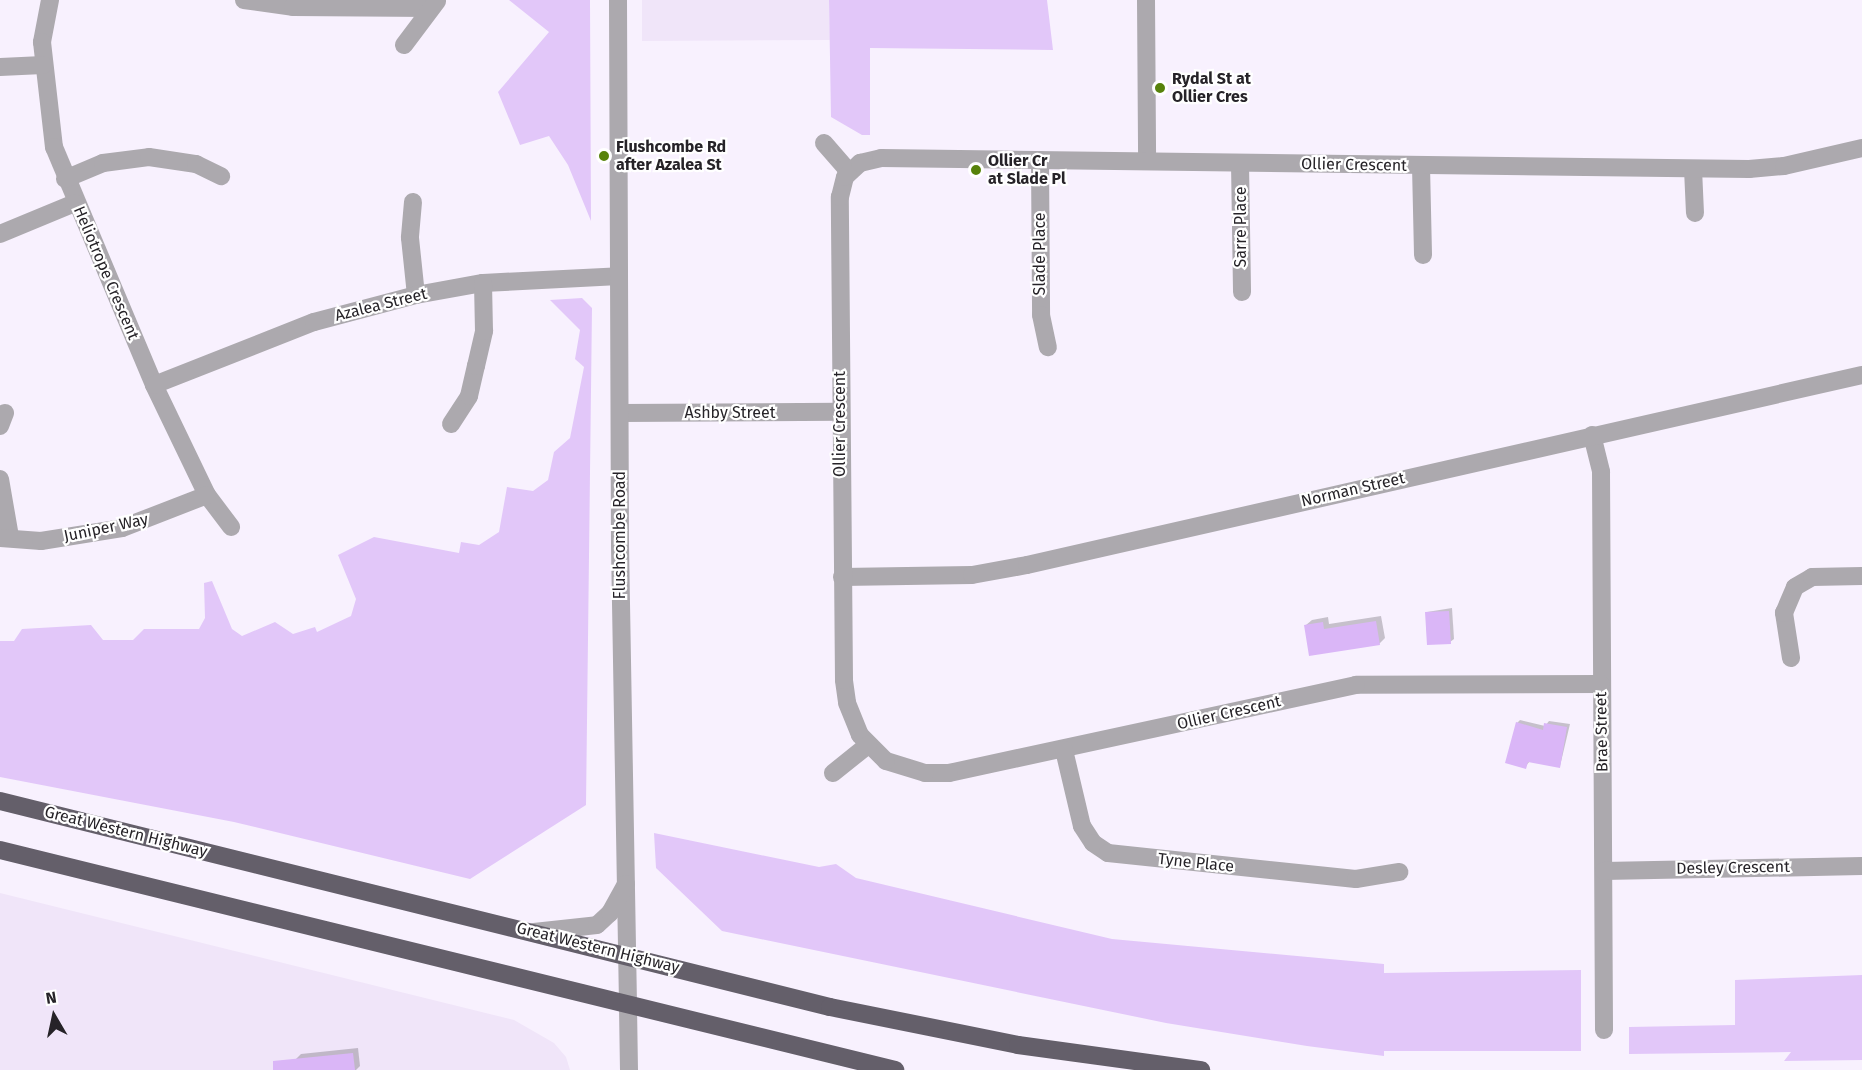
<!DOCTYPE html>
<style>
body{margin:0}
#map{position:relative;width:1862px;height:1070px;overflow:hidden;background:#f8f1fe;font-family:"Fira Sans",sans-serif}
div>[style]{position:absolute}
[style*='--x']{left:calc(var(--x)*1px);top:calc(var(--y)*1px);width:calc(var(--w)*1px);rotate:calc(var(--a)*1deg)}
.built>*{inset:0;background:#f0e5f9}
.green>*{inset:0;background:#e2c7f9}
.shadow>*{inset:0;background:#0003}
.building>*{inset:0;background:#dab6f7}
.minor>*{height:18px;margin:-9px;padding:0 9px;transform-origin:9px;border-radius:9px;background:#aca9ae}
.tertiary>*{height:18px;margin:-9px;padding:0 9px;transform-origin:9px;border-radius:9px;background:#aca9ae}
.trunk>*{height:18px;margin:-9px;padding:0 9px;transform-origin:9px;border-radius:9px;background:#645f6a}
.dots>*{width:16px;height:16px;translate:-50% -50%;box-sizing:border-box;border:3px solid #fff;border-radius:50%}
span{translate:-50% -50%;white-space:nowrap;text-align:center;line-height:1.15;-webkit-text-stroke:4.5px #fff;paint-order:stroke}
.poi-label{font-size:16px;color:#262328;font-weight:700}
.left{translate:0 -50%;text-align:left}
.street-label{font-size:16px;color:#262328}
.north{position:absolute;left:24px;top:986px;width:60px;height:60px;-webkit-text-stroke:4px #fff;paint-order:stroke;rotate:351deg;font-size:16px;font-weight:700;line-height:24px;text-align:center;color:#262328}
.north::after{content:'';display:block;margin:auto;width:21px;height:27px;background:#262328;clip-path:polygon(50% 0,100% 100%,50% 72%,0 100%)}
</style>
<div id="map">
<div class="built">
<div style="clip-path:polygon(642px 0,829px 0,830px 40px,642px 41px)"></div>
<div style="clip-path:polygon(0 893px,514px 1020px,554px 1043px,566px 1057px,570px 1070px,0 1070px)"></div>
</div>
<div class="green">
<div style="clip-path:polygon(509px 0,590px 0,591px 221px,568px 165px,549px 136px,520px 145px,498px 92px,549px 32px)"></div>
<div style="clip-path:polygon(829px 0,1047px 0,1053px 50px,870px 48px,870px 135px,862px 135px,831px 117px)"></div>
<div style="clip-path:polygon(582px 298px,592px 308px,586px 805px,470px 879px,234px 822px,0 777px,0 641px,14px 641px,22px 629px,91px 625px,103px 640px,133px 640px,144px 629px,199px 629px,205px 618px,204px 583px,212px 581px,232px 629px,242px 636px,275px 622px,293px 634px,315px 627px,317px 632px,351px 616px,356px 599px,338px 555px,374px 537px,459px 553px,461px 542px,479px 545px,499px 532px,507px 487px,533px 491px,548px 480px,554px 452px,570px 438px,584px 367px,575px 359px,580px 330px,550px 300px)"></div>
<div style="clip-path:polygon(654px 833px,819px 867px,836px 864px,856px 878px,1112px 939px,1384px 964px,1384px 973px,1581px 970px,1581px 1051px,1384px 1051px,1384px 1056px,1307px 1046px,1166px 1023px,722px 931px,656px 868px)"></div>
<div style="clip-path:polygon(1862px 975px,1862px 1060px,1784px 1061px,1791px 1052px,1629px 1054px,1629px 1027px,1735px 1025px,1735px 980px)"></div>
</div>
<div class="shadow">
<div style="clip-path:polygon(1452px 608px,1454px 639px,1450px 642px,1427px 612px)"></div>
<div style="clip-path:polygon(1381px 616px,1385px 638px,1379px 644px,1306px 625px,1312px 620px,1328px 617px,1329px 624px)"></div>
<div style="clip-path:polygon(1520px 720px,1545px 726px,1549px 721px,1570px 724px,1560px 766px,1530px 761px,1525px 767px,1517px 723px)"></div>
<div style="clip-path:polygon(358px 1048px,360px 1066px,356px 1070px,296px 1070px,296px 1059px,301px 1054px)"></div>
</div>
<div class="building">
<div style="clip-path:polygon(1449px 611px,1451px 644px,1427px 645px,1425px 612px)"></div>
<div style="clip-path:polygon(1376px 621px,1380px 645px,1309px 656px,1304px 625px,1323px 622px,1324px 629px)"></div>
<div style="clip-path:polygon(1516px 722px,1543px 730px,1544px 723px,1567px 727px,1560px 768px,1528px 762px,1526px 769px,1505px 763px)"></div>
<div style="clip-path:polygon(353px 1053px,355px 1070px,273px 1070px,273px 1061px)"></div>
</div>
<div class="minor">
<div style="--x:50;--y:0;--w:43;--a:100.8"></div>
<div style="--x:42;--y:42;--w:106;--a:83.5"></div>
<div style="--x:54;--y:147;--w:258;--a:67.2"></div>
<div style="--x:154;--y:385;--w:122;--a:64.3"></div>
<div style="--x:207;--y:495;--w:40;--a:53"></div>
<div style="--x:244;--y:0;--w:49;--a:8.1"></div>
<div style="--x:293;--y:7;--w:138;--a:0.4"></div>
<div style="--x:1146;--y:0;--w:161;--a:89.6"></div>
<div style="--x:404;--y:45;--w:55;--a:-53.1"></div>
<div style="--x:0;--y:67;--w:43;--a:-2.7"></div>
<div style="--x:824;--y:143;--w:38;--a:49"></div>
<div style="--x:1040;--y:160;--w:155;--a:89.6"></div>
<div style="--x:1041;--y:315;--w:33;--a:78"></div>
<div style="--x:1240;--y:163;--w:129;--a:89.1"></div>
<div style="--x:1421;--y:166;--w:89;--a:88.7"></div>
<div style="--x:1693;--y:169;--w:44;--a:87.4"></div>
<div style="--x:65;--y:179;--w:41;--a:-22.8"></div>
<div style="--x:103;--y:163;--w:46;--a:-7.4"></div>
<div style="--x:149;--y:157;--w:48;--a:8.5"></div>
<div style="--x:196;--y:164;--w:28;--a:26"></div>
<div style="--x:413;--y:202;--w:36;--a:95"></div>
<div style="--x:410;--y:238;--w:57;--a:84"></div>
<div style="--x:0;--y:234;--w:81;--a:-22.5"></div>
<div style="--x:154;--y:385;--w:172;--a:-21.5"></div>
<div style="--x:314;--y:322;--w:106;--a:-14.8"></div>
<div style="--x:416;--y:295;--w:68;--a:-10.2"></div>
<div style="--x:483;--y:283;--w:136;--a:-2.9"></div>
<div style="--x:620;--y:413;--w:220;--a:-0.3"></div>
<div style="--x:451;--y:424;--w:33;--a:-57"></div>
<div style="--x:469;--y:396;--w:31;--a:-77"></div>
<div style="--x:476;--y:366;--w:36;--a:-77"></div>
<div style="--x:484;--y:331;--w:48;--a:-91.2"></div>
<div style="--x:0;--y:426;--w:14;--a:-69"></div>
<div style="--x:1592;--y:435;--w:38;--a:76"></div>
<div style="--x:1601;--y:472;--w:558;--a:89.69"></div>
<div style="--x:0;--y:479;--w:59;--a:80.2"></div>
<div style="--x:0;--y:538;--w:41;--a:4.2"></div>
<div style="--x:41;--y:541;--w:82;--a:-9.1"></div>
<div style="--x:122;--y:528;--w:91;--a:-21.2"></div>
<div style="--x:842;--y:577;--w:130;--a:-0.9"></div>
<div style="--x:972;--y:575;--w:56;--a:-10.3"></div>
<div style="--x:1027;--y:565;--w:856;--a:-12.82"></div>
<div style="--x:1791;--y:658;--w:46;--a:-98.8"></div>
<div style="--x:1784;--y:613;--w:28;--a:-67"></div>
<div style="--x:1795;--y:587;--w:20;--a:-30"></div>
<div style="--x:1812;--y:577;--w:50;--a:-1.1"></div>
<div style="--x:1601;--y:684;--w:245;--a:179.8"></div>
<div style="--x:1356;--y:685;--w:416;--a:167.8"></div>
<div style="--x:949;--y:773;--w:24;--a:180"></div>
<div style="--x:925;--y:773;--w:41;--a:-162.9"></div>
<div style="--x:886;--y:761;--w:37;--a:-135"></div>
<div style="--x:860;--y:735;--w:35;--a:-112"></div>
<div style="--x:847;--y:702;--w:22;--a:-98"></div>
<div style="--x:844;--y:680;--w:483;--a:-90.5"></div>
<div style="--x:840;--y:197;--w:21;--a:-76"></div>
<div style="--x:845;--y:177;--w:21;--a:-43"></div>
<div style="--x:860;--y:163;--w:22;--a:-13"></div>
<div style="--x:881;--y:158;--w:868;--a:0.73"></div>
<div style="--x:1749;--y:169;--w:35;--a:-5"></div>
<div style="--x:1784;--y:166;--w:80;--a:-13"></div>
<div style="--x:1064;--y:750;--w:78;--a:76.7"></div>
<div style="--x:1082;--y:826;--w:20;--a:57"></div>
<div style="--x:1093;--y:843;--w:18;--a:34"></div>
<div style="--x:1108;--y:853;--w:249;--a:6"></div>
<div style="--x:1356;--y:879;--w:44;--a:-9.2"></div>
<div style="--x:833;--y:773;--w:45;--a:-38.7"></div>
<div style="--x:1604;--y:871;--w:258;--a:-1.1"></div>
<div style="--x:628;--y:1007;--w:63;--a:89.1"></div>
</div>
<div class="tertiary">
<div style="--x:618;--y:0;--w:546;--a:89.79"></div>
<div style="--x:620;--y:546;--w:461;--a:89"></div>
<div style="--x:534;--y:932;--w:63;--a:-6.3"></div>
<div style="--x:597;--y:925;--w:18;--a:-43"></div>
<div style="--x:610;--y:913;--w:33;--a:-61"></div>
</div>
<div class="trunk">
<div style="--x:0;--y:801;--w:855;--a:13.94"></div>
<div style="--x:830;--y:1007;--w:192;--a:11.4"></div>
<div style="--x:1018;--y:1045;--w:185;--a:7.8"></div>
<div style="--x:0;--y:850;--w:922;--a:13.81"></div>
</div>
<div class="dots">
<div style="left:1160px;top:88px;background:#57820b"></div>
<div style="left:604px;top:156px;background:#57820b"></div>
<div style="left:976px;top:170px;background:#57820b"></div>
</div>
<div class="poi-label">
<span class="left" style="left:1172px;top:88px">Rydal St at<br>Ollier Cres</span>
<span class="left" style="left:616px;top:156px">Flushcombe Rd<br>after Azalea St</span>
<span class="left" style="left:988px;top:170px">Ollier Cr<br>at Slade Pl</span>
</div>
<div class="street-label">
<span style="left:1354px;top:165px;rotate:1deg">Ollier Crescent</span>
<span style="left:1241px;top:227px;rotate:-90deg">Sarre Place</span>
<span style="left:1040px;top:254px;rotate:-90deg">Slade Place</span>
<span style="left:106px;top:273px;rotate:67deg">Heliotrope Crescent</span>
<span style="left:381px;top:305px;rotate:-14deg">Azalea Street</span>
<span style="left:730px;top:413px">Ashby Street</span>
<span style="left:840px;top:424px;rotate:-90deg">Ollier Crescent</span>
<span style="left:1353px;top:490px;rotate:-13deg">Norman Street</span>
<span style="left:106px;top:528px;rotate:-12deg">Juniper Way</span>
<span style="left:620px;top:535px;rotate:-90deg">Flushcombe Road</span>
<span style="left:1229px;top:713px;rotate:-13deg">Ollier Crescent</span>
<span style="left:1602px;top:732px;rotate:-91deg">Brae Street</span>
<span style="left:126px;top:832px;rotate:14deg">Great Western Highway</span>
<span style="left:1196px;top:863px;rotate:6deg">Tyne Place</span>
<span style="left:1733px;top:868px;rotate:-1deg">Desley Crescent</span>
<span style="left:598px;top:948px;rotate:14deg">Great Western Highway</span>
</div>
<div class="north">N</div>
</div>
